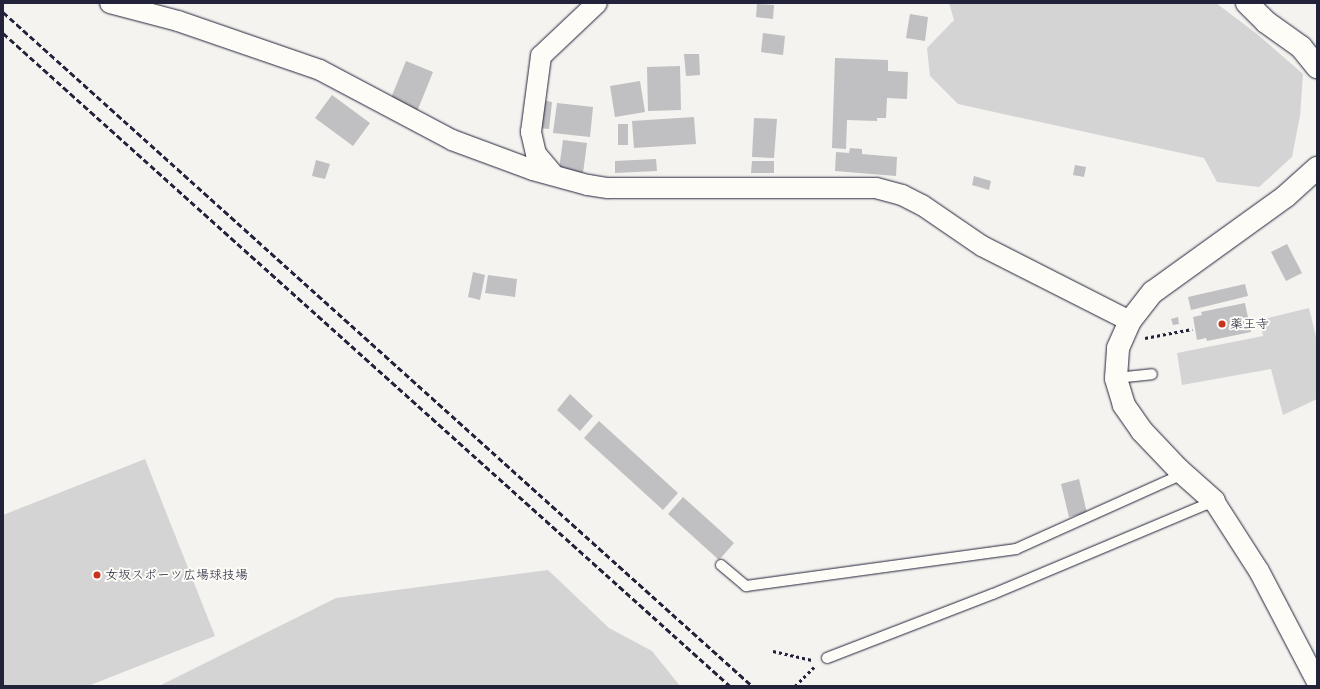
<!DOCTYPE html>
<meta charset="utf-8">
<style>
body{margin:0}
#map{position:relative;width:1320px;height:689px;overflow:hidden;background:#f4f3ef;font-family:Itim,"Klee One",sans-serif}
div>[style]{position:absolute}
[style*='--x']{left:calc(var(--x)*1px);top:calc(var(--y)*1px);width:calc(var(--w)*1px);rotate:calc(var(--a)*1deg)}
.green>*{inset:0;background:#d5d4d5}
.building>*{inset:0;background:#c0bfc2}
.path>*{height:2.5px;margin-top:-1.25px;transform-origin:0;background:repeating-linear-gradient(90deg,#22223b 0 3px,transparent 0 6px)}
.roads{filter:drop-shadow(0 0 1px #22223b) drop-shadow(0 0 1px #22223b)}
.lane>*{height:10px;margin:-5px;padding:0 5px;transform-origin:5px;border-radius:5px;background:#fdfcf7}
.street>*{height:20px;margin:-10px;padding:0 10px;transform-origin:10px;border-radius:10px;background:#fdfcf7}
.secondary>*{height:22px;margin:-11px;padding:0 11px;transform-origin:11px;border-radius:11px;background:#fdfcf7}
.rail>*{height:3px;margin-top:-1.5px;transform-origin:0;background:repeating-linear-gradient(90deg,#22223b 0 6px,transparent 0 9px)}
.dots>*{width:11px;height:11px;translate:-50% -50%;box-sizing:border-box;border:2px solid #fdfcf7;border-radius:50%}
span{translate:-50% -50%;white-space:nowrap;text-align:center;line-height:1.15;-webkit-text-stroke:4px #fdfcf7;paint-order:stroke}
.poi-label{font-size:13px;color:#22223b}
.left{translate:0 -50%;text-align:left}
.frame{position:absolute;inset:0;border:4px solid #22223b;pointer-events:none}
</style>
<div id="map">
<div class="green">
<div style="clip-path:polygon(949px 3px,1216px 3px,1257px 34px,1303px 74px,1300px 116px,1292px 157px,1259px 187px,1217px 182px,1204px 158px,958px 104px,930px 76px,927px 48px,954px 20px)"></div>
<div style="clip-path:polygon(1309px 308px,1317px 341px,1317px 399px,1283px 415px,1271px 369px,1182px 385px,1177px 353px,1263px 336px,1260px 320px)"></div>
<div style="clip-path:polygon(145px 459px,215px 636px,88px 686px,3px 686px,3px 515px)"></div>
<div style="clip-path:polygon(548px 570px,609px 628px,652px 651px,680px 686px,159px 686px,336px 598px)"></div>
</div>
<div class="building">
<div style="clip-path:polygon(757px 4px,774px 5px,773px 19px,756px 17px)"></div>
<div style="clip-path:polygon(910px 14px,928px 17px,925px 41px,906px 38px)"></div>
<div style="clip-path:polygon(763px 33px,785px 36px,783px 55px,761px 52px)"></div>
<div style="clip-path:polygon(684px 54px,699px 54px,700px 75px,686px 76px)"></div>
<div style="clip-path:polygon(835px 58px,888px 60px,888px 71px,908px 72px,907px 99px,887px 98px,886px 118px,877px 118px,877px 121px,847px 120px,846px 149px,832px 148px)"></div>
<div style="clip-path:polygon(406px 61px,433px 72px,416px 114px,389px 103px)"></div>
<div style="clip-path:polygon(680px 66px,681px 110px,648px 111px,647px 67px)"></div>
<div style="clip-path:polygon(640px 81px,645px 112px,615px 117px,610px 86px)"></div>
<div style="clip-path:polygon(332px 95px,370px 123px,353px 146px,315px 118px)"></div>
<div style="clip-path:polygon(541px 100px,552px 102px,549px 129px,538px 128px)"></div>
<div style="clip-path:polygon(557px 103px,593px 107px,590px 137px,553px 133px)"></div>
<div style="clip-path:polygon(694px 117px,696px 144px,634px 148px,632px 121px)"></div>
<div style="clip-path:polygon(754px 118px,777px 119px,774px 158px,752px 157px)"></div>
<div style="clip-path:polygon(618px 124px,628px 124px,628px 145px,618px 145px)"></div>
<div style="clip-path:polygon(563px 140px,587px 143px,583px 173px,559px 169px)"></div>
<div style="clip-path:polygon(850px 148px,862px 149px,862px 154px,897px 157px,896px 176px,835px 171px,836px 152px,849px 153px)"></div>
<div style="clip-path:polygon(656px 159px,657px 171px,615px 173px,615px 161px)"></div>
<div style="clip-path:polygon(316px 160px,330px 164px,325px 179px,312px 176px)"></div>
<div style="clip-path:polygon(752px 161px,774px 161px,774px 173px,751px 173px)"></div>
<div style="clip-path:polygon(1075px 165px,1086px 167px,1084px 177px,1073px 175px)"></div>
<div style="clip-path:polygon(974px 176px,991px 181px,989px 190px,972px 185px)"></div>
<div style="clip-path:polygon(1287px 244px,1302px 273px,1286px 281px,1271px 252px)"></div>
<div style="clip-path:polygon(473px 272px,485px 275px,480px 300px,468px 297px)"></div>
<div style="clip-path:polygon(488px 275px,517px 279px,515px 297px,485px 293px)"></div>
<div style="clip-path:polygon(1245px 284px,1248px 296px,1191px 310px,1188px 297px)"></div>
<div style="clip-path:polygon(1245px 303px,1251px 332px,1207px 341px,1206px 338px,1197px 340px,1193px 317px,1202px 315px,1201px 312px)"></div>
<div style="clip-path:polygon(1178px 317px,1179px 324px,1173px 325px,1171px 319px)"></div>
<div style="clip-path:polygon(570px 394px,593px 416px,580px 431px,557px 410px)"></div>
<div style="clip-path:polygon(599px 421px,678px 493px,663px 510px,584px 438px)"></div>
<div style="clip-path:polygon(1079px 479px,1087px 513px,1069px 517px,1061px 484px)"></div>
<div style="clip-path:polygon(683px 497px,734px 543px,719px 560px,668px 514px)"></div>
</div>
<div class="path">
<div style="--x:1145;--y:338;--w:48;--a:-10.8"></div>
<div style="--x:773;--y:651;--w:40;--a:13"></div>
<div style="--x:795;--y:686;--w:27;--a:-45"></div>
</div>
<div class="roads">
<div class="lane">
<div style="--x:1116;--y:378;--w:36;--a:-6"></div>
<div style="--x:721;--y:565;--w:33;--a:40"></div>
<div style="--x:746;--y:586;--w:273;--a:-7.8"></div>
<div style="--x:1016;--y:549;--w:183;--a:-24.2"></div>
<div style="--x:827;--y:658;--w:178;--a:-21.1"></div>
<div style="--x:993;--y:594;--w:240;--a:-22.8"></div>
</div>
<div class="street">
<div style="--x:110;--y:3;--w:70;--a:14.8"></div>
<div style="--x:178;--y:21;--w:150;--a:19"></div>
<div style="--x:320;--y:70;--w:149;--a:27.9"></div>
<div style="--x:452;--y:140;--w:86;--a:20.3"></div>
<div style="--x:533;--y:170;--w:57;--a:15.3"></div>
<div style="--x:588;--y:185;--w:20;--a:9"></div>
<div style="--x:608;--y:188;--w:268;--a:0"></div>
<div style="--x:876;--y:188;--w:27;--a:15"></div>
<div style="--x:902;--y:195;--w:22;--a:27"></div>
<div style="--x:922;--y:205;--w:73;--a:34.3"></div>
<div style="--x:982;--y:246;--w:166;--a:26.9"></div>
<div style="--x:553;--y:174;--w:26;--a:-130"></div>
<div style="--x:536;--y:154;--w:23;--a:-103"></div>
<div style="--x:531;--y:132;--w:77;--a:-82.5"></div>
<div style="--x:541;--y:56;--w:77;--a:-43.4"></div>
<div style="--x:1214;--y:501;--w:83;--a:57.3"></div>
<div style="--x:1259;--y:571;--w:125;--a:62.4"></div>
</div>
<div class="secondary">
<div style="--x:1247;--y:3;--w:27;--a:45"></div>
<div style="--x:1266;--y:22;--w:43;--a:35.5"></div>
<div style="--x:1301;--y:47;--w:26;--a:51"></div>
<div style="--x:1214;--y:501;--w:47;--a:-138.5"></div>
<div style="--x:1179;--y:470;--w:54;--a:-133.5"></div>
<div style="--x:1142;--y:431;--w:32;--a:-125"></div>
<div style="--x:1124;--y:405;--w:28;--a:-107"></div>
<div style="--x:1116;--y:378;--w:30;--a:-86"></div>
<div style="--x:1118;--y:348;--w:30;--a:-66"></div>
<div style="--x:1130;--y:321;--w:37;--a:-52"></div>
<div style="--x:1153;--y:292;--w:164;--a:-35.8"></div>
<div style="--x:1286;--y:196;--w:42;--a:-42.1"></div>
</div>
</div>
<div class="rail">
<div style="--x:3;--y:12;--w:1008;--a:41.98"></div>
<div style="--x:3;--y:33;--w:977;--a:41.93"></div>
</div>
<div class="dots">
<div style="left:1222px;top:324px;background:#c8321e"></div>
<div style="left:97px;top:575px;background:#c8321e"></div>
</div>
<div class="poi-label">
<span class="left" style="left:1230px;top:324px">薬王寺</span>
<span class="left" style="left:105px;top:575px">女坂スポーツ広場球技場</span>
</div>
<div class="frame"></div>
</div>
